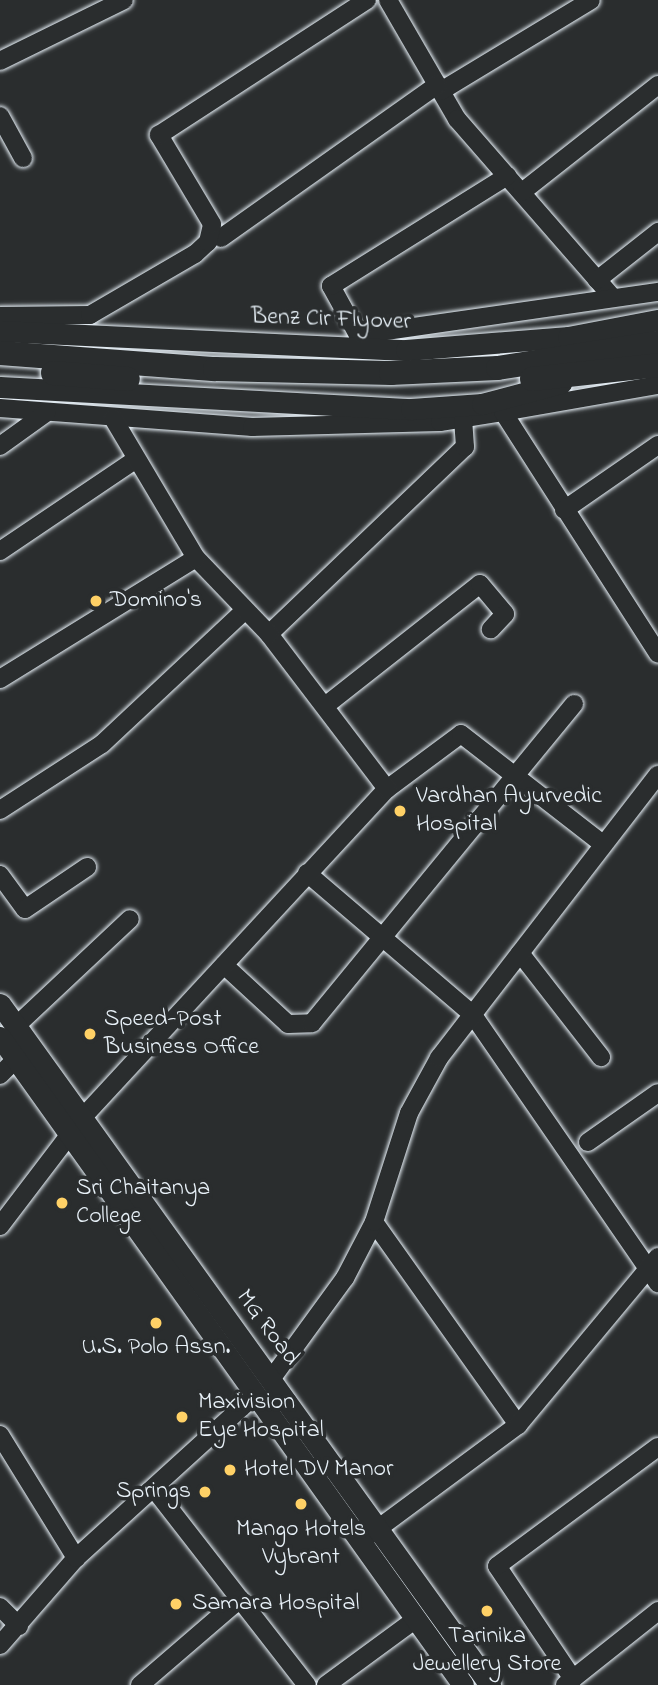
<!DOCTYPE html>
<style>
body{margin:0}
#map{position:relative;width:658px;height:1685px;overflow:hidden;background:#2a2d2e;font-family:"Indie Flower",sans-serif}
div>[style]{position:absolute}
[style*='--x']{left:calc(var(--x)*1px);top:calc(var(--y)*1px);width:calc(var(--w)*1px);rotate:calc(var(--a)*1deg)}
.roads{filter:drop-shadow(0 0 2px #e8f1f8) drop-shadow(0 0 2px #e8f1f8)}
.minor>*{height:18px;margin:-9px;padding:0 9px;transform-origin:9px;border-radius:9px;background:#2a2d2e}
.major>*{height:21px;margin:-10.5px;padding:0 10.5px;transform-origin:10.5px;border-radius:10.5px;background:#2a2d2e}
.highway>*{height:24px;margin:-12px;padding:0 12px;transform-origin:12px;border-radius:12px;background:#2a2d2e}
.dots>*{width:19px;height:19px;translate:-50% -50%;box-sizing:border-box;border:4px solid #2a2d2e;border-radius:50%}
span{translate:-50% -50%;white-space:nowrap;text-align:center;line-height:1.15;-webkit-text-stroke:7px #2a2d2e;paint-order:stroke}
.street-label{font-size:24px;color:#e8f1f8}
.poi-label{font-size:24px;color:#e8f1f8}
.left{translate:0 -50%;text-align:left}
.right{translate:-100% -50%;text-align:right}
</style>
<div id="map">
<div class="roads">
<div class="minor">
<div style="--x:388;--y:0;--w:138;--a:59.9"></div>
<div style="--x:457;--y:119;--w:237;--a:48.9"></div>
<div style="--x:0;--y:61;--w:138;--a:-26.2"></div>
<div style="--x:441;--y:91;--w:175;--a:-31.2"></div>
<div style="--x:0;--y:116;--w:48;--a:61.3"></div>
<div style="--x:522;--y:192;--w:173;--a:-38.2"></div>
<div style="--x:221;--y:238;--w:265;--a:-35.3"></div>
<div style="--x:597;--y:280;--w:78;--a:-38.2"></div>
<div style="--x:0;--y:316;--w:90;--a:-0.6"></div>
<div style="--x:90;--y:315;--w:121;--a:-30.2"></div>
<div style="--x:195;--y:254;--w:18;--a:-43"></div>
<div style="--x:208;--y:242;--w:18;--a:-77"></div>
<div style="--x:212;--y:224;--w:104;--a:-120.8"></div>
<div style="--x:159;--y:135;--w:248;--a:-33"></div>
<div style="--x:359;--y:329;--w:6;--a:99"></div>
<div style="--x:358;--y:335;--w:56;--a:-118.9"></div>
<div style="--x:331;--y:286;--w:208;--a:-32"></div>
<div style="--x:358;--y:335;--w:303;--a:-8.2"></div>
<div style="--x:0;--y:408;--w:253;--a:4.3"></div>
<div style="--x:252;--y:427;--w:188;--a:-1.5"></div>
<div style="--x:440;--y:422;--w:64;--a:-9"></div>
<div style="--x:503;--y:412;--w:287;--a:57.3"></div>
<div style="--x:503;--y:412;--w:157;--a:-9.9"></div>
<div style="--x:0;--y:446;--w:57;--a:-35.7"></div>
<div style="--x:564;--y:510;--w:114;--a:-34.7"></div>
<div style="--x:0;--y:551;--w:163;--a:-34"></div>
<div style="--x:269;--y:634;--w:271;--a:-43.7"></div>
<div style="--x:465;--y:447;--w:28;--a:-94"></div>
<div style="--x:0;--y:679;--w:230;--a:-31.7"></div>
<div style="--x:325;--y:706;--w:197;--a:-38.2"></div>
<div style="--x:480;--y:584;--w:39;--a:50"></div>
<div style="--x:505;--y:614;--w:21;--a:133"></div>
<div style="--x:387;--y:789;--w:92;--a:-36.6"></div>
<div style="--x:461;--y:734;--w:180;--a:37.8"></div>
<div style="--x:0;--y:810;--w:121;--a:-32.9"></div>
<div style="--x:102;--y:744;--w:192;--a:-43.1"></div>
<div style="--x:307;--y:873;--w:218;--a:40.5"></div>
<div style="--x:473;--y:1015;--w:326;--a:55.4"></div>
<div style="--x:0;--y:875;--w:42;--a:53.7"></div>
<div style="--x:25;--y:909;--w:75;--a:-34.1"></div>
<div style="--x:520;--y:953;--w:132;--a:52.1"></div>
<div style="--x:224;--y:965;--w:87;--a:42.7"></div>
<div style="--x:288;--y:1024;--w:24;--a:-2"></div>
<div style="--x:312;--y:1023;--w:413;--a:-50.6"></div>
<div style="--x:16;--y:1026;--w:156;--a:-43.2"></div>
<div style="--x:0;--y:1075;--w:23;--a:-45"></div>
<div style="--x:588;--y:1142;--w:85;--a:-35"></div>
<div style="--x:374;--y:1222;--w:249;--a:54.6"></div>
<div style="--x:0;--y:1226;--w:137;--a:-52.7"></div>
<div style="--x:83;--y:1117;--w:447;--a:-47.2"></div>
<div style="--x:387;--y:789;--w:195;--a:-127.3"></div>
<div style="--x:269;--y:634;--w:105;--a:-133.8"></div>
<div style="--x:196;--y:558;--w:163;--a:-120.7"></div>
<div style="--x:272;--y:1378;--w:124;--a:-53.9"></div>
<div style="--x:345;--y:1278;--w:63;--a:-62.6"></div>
<div style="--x:374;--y:1222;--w:114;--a:-72.2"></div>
<div style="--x:409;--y:1113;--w:63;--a:-61.4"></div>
<div style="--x:439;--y:1058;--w:358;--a:-52.3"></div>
<div style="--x:0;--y:1435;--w:145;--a:58.3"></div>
<div style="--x:155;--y:1490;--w:247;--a:52.1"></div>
<div style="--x:368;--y:1536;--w:187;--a:-36.5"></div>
<div style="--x:518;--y:1425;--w:219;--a:-50.2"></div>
<div style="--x:0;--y:1607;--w:27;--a:45"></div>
<div style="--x:0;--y:1645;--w:116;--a:-48.9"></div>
<div style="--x:76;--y:1558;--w:241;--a:-42.3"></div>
<div style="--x:573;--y:1679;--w:136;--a:-123.9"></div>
<div style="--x:497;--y:1566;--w:200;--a:-36.5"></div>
<div style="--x:140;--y:1685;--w:132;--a:-40.7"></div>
<div style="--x:326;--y:1685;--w:112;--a:-36.3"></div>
<div style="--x:565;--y:1685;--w:119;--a:-38.5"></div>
</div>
<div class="major">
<div style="--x:0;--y:331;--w:406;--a:2.7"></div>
<div style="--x:406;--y:350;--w:163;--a:-4.6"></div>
<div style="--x:568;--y:337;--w:92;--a:-10.7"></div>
<div style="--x:0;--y:387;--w:412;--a:3.1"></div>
<div style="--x:411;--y:409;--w:71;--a:-4"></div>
<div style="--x:482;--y:404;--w:82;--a:-14.9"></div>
<div style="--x:0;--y:1004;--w:839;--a:54.26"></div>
<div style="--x:0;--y:1037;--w:796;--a:54.45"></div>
</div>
<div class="highway">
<div style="--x:0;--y:353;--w:216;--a:4.3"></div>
<div style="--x:215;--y:369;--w:176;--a:1.3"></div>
<div style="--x:391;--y:373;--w:107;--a:-2.7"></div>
<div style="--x:498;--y:368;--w:162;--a:-8.9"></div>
<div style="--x:53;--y:373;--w:75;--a:4.6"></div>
<div style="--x:532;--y:379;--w:127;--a:-6.3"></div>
</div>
</div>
<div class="dots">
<div style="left:96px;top:601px;background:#ffd166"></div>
<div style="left:400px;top:811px;background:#ffd166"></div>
<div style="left:90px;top:1034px;background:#ffd166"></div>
<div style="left:62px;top:1203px;background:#ffd166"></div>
<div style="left:156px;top:1323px;background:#ffd166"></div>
<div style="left:182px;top:1417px;background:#ffd166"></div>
<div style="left:230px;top:1470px;background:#ffd166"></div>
<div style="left:205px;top:1492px;background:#ffd166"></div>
<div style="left:301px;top:1504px;background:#ffd166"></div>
<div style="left:176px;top:1604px;background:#ffd166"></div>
<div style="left:487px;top:1611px;background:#ffd166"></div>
</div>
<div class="street-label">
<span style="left:331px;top:320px;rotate:2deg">Benz Cir Flyover</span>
<span style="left:267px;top:1328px;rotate:53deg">MG Road</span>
</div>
<div class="poi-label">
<span class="left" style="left:110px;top:601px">Domino's</span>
<span class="left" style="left:416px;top:811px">Vardhan Ayurvedic<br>Hospital</span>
<span class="left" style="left:104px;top:1034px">Speed-Post<br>Business Office</span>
<span class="left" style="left:76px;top:1203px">Sri Chaitanya<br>College</span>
<span style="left:156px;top:1348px">U.S. Polo Assn.</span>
<span class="left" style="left:198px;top:1417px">Maxivision<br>Eye Hospital</span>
<span class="left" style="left:244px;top:1470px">Hotel DV Manor</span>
<span class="right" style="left:191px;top:1492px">Springs</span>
<span style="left:301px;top:1544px">Mango Hotels<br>Vybrant</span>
<span class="left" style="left:192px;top:1604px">Samara Hospital</span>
<span style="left:487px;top:1651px">Tarinika<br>Jewellery Store</span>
</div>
</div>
